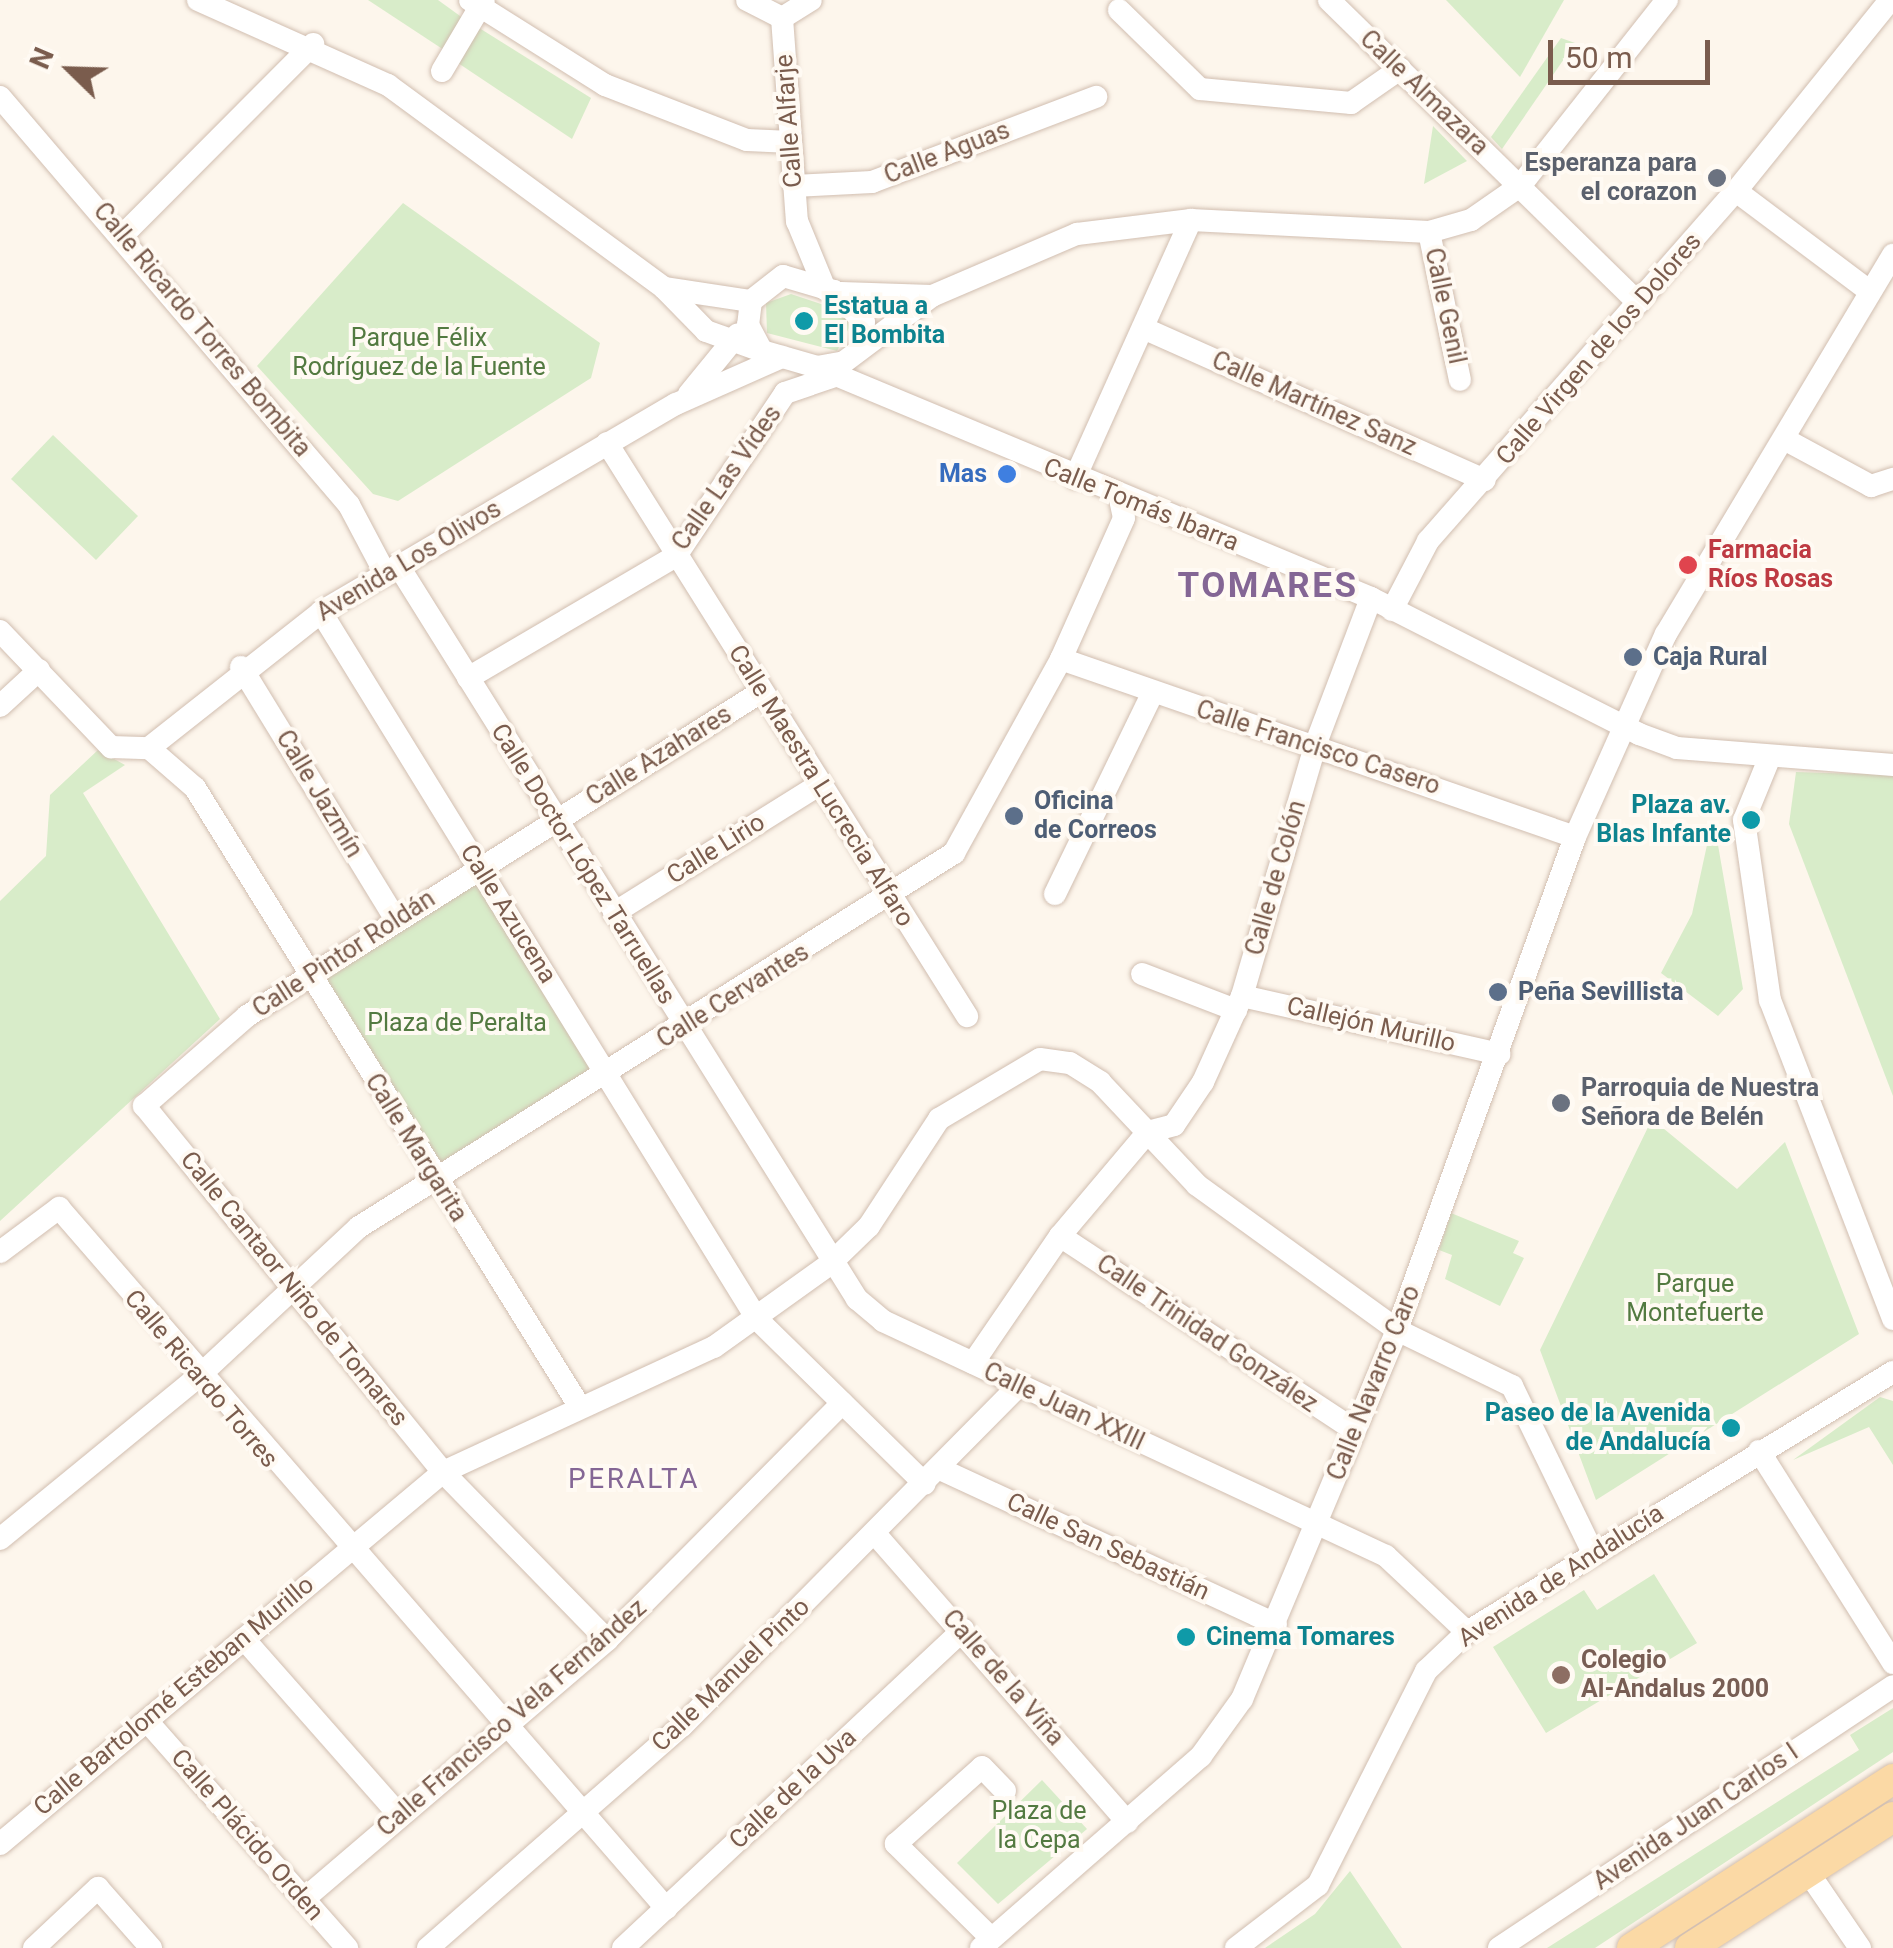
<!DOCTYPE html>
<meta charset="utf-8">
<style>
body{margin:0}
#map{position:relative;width:1893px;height:1948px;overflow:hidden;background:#fdf6ec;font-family:Roboto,sans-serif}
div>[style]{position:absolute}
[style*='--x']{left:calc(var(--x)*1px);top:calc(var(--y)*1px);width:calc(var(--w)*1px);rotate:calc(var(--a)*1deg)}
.green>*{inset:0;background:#d8ecc9}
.roads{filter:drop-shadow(0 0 2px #d1beb0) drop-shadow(0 0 2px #d1beb0)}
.minor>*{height:22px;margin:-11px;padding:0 11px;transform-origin:11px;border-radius:11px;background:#fff}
.major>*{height:30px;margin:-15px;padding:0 15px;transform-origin:15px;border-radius:15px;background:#fbd9a5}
.dots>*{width:28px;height:28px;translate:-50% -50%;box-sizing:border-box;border:5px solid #fffaf3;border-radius:50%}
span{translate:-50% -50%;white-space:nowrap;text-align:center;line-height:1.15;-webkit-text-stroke:8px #fffaf3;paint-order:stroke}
.street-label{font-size:25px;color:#7a5c4d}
.worship-label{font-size:25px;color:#5b616d;font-weight:700}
.right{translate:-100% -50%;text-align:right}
.left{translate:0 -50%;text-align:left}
.culture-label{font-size:25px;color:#0d838f;font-weight:700}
.park-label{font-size:25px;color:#537a41}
.shop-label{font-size:25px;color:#366cbe;font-weight:700}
.health-label{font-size:25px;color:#be3a42;font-weight:700}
.service-label{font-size:25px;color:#4e5e75;font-weight:700}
.education-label{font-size:25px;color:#785e54;font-weight:700}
.neighbourhood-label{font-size:28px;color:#846695;letter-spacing:2.5px}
.district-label{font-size:35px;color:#846695;font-weight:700;letter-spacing:2.5px}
.north{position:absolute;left:20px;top:20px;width:100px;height:100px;-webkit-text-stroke:8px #fffaf3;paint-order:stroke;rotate:293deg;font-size:28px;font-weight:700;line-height:40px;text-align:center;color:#7a5c4d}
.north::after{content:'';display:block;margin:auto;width:35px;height:45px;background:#7a5c4d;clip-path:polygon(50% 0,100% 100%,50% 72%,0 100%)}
.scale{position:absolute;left:1548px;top:40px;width:162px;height:45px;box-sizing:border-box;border:5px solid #7a5c4d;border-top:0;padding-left:12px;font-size:30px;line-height:35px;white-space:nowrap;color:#7a5c4d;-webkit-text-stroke:8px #fffaf3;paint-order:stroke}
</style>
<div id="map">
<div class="green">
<div style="clip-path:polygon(368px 0,438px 0,467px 21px,444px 50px)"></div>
<div style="clip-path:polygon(1446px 0,1564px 0,1520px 77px)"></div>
<div style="clip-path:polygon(476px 26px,591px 98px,572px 139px,455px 61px)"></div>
<div style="clip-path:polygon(1561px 38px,1575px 43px,1502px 149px,1491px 137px)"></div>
<div style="clip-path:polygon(1433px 126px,1467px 161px,1424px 184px)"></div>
<div style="clip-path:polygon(403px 203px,600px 343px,591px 378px,398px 501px,373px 494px,257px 366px)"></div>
<div style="clip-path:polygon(791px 294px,839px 310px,850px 326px,837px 351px,767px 333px,766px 303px)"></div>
<div style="clip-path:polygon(53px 435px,138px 516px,96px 560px,11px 479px)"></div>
<div style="clip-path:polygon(98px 750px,125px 765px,83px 793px,220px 1019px,0 1221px,0 901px,46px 856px,50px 795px)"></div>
<div style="clip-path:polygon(1796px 772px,1893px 775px,1893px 1096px,1789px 824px)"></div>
<div style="clip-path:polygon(1707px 845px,1718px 845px,1743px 989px,1718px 1016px,1661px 973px,1692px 914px)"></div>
<div style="clip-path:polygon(477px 879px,593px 1067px,437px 1165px,321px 978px)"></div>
<div style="clip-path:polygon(1652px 1119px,1737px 1189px,1785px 1142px,1859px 1334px,1596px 1500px,1540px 1350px)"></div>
<div style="clip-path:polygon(1451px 1213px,1519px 1241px,1513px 1253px,1524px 1258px,1500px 1306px,1445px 1279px,1452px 1255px,1439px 1250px)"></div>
<div style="clip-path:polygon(1880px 1397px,1893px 1401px,1893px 1465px,1869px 1427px,1793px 1460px)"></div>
<div style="clip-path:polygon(1654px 1574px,1697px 1643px,1546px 1733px,1493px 1647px,1584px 1590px,1597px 1610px)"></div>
<div style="clip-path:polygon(1893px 1708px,1893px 1752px,1595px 1948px,1547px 1948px,1859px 1750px,1850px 1735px)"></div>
<div style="clip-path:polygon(1042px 1780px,1087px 1829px,998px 1904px,957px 1863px)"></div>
<div style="clip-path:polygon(1350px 1871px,1402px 1948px,1265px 1948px,1315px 1914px)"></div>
</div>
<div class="roads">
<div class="minor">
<div style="--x:198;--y:0;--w:208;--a:24.1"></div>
<div style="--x:388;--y:85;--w:343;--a:36.3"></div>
<div style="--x:664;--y:288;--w:60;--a:45.7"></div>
<div style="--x:706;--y:331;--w:59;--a:19.7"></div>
<div style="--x:470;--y:0;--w:160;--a:32.2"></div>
<div style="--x:605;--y:85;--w:152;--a:21.2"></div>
<div style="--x:747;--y:140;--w:44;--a:2.6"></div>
<div style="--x:747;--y:0;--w:39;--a:27"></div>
<div style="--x:782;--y:18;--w:34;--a:-32"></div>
<div style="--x:1329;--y:0;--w:433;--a:44.4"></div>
<div style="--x:1119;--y:10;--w:113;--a:44.3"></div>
<div style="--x:1200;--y:89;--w:152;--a:5.3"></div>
<div style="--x:1351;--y:103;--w:60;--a:-34.8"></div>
<div style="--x:782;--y:18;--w:204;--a:85.8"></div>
<div style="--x:797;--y:221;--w:74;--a:67.6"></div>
<div style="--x:442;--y:71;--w:82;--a:-59.4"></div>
<div style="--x:0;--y:97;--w:537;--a:49.46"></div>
<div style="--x:349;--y:505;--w:79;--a:62.1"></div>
<div style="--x:794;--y:186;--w:78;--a:-2.9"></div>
<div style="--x:872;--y:182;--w:240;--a:-20.8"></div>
<div style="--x:1736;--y:191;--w:166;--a:36.9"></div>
<div style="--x:1429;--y:232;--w:151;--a:78.2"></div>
<div style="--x:122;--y:236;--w:271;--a:-45.1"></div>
<div style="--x:664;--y:288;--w:88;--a:8.5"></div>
<div style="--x:841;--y:293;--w:91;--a:1.9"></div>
<div style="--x:1143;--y:328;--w:374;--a:24"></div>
<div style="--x:860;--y:349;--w:27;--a:-82"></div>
<div style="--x:864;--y:322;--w:43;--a:-134.1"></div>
<div style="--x:834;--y:291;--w:53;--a:-163.6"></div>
<div style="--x:783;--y:276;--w:41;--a:142"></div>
<div style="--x:751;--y:301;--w:24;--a:97"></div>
<div style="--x:748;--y:325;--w:30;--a:62"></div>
<div style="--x:762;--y:351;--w:57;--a:16.2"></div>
<div style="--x:817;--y:367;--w:27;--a:-10"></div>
<div style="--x:844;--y:362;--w:110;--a:-36.9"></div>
<div style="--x:932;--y:296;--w:158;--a:-23.2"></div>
<div style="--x:1077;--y:234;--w:115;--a:-7"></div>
<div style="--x:1191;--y:220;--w:238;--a:2.9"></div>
<div style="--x:1429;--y:232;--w:44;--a:-15.9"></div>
<div style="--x:1471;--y:220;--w:60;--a:-34.8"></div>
<div style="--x:1520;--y:186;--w:237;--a:-51.7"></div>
<div style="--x:817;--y:367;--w:600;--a:22.63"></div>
<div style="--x:1371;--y:598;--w:301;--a:26.9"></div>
<div style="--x:1639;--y:734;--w:40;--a:20.2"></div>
<div style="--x:1677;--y:748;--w:217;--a:4.5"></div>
<div style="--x:689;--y:394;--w:77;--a:-50.8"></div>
<div style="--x:1786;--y:440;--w:97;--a:28.4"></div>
<div style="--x:1871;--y:486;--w:23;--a:-18"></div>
<div style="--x:607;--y:443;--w:677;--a:57.86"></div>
<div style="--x:1075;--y:478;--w:283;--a:-65.8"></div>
<div style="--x:398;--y:565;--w:866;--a:57.98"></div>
<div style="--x:857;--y:1299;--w:34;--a:40"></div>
<div style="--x:883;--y:1321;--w:555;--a:25.04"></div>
<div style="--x:1386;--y:1556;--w:111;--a:43.2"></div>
<div style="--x:1392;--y:610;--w:78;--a:-62.4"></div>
<div style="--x:1428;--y:541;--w:466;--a:-48.7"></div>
<div style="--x:1736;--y:191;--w:245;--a:-51.1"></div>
<div style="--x:321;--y:612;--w:831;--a:58.34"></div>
<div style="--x:757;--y:1319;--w:235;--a:44.5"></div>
<div style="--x:0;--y:631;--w:161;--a:46.3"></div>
<div style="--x:111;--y:747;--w:38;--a:2"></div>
<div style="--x:1061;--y:659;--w:544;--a:19.1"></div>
<div style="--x:241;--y:667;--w:297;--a:58.5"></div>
<div style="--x:468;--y:678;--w:241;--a:-30.4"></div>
<div style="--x:676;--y:556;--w:196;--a:-56.2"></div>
<div style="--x:785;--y:393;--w:50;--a:-18.8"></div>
<div style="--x:0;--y:706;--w:53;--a:-42.7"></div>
<div style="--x:149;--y:748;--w:61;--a:41"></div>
<div style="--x:195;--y:788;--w:725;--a:58.13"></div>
<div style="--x:149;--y:748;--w:219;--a:-38.3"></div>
<div style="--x:321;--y:612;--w:411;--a:-30.4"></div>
<div style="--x:676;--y:404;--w:116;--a:-23.9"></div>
<div style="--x:1769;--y:759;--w:66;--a:112.3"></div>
<div style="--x:1744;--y:820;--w:182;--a:81.8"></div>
<div style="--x:1770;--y:1000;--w:342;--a:68.9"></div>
<div style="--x:1055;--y:894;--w:222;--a:-64.1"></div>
<div style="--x:614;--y:913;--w:242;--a:-32"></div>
<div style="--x:1142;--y:974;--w:101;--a:21"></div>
<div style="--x:1242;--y:996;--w:264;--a:12.7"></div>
<div style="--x:1060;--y:1236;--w:352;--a:33.4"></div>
<div style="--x:0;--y:1252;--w:74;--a:-36.7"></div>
<div style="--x:59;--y:1208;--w:927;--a:49.07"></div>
<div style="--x:973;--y:1363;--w:154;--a:-55.6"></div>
<div style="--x:1060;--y:1236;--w:136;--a:-49.8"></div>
<div style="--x:1148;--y:1132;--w:27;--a:-15"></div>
<div style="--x:1174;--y:1125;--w:52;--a:-56"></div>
<div style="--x:1203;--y:1082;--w:94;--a:-65.6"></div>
<div style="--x:1242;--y:996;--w:264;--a:-73.7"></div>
<div style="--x:1316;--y:743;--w:155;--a:-69.2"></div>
<div style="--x:1759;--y:1451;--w:251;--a:57.7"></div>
<div style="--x:940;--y:1469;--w:370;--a:24.8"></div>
<div style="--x:877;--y:1536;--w:380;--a:48.8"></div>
<div style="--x:0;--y:1539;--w:256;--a:-39.3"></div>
<div style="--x:198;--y:1377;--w:220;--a:-43"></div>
<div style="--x:359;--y:1227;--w:703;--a:-32.15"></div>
<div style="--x:954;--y:853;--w:222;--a:-61.1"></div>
<div style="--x:1061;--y:659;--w:154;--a:-65.9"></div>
<div style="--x:1124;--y:518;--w:19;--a:-102"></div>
<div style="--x:244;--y:1639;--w:236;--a:48.6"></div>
<div style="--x:607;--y:1640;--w:235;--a:-134.3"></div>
<div style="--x:443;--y:1472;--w:473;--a:-129.2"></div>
<div style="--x:144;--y:1106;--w:137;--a:-41.1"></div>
<div style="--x:247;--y:1016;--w:608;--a:-32.23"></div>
<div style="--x:147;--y:1721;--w:303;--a:48.6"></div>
<div style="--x:0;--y:1844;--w:578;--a:-40.02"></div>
<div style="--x:443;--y:1472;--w:298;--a:-24.8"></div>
<div style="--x:714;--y:1347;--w:143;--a:-35.6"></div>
<div style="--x:830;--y:1264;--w:54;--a:-44.3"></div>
<div style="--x:869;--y:1226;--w:128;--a:-56.8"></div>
<div style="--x:939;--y:1119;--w:117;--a:-30.7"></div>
<div style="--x:1040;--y:1059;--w:30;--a:8"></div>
<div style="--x:1070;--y:1063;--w:36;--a:32"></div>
<div style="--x:1100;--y:1082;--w:141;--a:46.7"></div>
<div style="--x:1197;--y:1185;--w:247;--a:35.9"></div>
<div style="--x:1397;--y:1330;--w:128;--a:26"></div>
<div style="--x:1512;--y:1386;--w:186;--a:64.1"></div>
<div style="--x:1808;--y:1872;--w:92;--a:55.6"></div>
<div style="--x:304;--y:1899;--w:399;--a:-40.5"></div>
<div style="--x:607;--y:1640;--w:334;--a:-45.2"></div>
<div style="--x:991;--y:1938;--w:134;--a:-135.3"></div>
<div style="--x:896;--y:1844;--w:115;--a:-41.8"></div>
<div style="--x:982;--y:1767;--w:33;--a:46"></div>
<div style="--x:34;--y:1948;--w:88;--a:-43.2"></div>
<div style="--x:98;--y:1888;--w:80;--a:48.5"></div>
<div style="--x:428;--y:1948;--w:337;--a:-41.2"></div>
<div style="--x:682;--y:1726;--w:478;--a:-45.3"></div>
<div style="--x:623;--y:1948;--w:466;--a:-43.1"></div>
<div style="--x:981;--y:1948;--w:292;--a:-41.1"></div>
<div style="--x:1201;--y:1756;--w:70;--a:-54.3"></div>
<div style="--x:1242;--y:1699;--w:400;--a:-67.2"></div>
<div style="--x:1397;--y:1330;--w:524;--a:-70.15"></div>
<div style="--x:1575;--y:837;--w:222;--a:-65.9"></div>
<div style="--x:1666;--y:634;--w:442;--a:-59.1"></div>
<div style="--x:1236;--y:1948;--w:103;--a:-37.5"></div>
<div style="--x:1318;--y:1885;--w:240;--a:-63.2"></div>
<div style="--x:1426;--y:1671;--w:57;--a:-43.6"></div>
<div style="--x:1467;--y:1632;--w:499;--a:-31.4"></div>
<div style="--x:1499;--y:1948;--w:473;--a:-33.6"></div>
</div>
<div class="major">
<div style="--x:1632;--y:1948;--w:311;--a:-32.9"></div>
<div style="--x:1690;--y:1948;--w:242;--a:-32.8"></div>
</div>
</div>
<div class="dots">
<div style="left:1717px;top:178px;background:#6b7280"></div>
<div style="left:804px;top:321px;background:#0f9aa8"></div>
<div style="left:1007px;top:474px;background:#3f7fe0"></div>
<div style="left:1688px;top:565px;background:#e0444e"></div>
<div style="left:1633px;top:657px;background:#5c6f8a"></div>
<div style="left:1014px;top:816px;background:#5c6f8a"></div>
<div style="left:1751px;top:820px;background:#0f9aa8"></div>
<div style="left:1498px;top:992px;background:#5c6f8a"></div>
<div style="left:1561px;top:1103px;background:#6b7280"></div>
<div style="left:1731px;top:1428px;background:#0f9aa8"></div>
<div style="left:1186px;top:1637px;background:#0f9aa8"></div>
<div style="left:1561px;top:1675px;background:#8d6e63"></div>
</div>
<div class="street-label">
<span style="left:1424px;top:93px;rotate:44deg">Calle Almazara</span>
<span style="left:789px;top:121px;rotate:-94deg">Calle Alfarje</span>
<span style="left:947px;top:153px;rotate:-21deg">Calle Aguas</span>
<span style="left:1445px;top:306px;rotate:78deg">Calle Genil</span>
<span style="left:202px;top:330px;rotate:50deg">Calle Ricardo Torres Bombita</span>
<span style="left:1599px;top:349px;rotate:-49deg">Calle Virgen de los Dolores</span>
<span style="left:1314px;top:404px;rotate:24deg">Calle Martínez Sanz</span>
<span style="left:727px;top:478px;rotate:-55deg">Calle Las Vides</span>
<span style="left:1141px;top:505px;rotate:22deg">Calle Tomás Ibarra</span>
<span style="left:409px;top:561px;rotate:-31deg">Avenida Los Olivos</span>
<span style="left:1318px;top:748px;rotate:18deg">Calle Francisco Casero</span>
<span style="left:659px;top:756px;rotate:-32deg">Calle Azahares</span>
<span style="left:821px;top:786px;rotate:58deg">Calle Maestra Lucrecia Alfaro</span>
<span style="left:319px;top:794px;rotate:59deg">Calle Jazmín</span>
<span style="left:716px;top:849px;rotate:-32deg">Calle Lirio</span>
<span style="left:583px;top:864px;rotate:58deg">Calle Doctor López Tarruellas</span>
<span style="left:1276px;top:878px;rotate:-74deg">Calle de Colón</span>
<span style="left:508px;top:914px;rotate:58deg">Calle Azucena</span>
<span style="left:344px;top:954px;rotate:-33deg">Calle Pintor Roldán</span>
<span style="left:733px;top:996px;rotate:-32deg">Calle Cervantes</span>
<span style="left:1371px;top:1025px;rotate:13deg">Callejón Murillo</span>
<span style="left:416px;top:1148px;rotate:58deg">Calle Margarita</span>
<span style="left:294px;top:1289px;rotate:51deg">Calle Cantaor Niño de Tomares</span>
<span style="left:1207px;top:1334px;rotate:34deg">Calle Trinidad González</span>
<span style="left:201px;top:1379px;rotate:50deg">Calle Ricardo Torres</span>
<span style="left:1374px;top:1383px;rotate:-68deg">Calle Navarro Caro</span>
<span style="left:1064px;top:1407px;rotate:25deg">Calle Juan XXIII</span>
<span style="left:1108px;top:1547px;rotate:25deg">Calle San Sebastián</span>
<span style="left:1561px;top:1576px;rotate:-33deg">Avenida de Andalucía</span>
<span style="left:731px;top:1675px;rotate:-44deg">Calle Manuel Pinto</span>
<span style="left:1003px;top:1678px;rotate:49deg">Calle de la Viña</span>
<span style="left:174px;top:1696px;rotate:-40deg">Calle Bartolomé Esteban Murillo</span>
<span style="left:512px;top:1718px;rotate:-41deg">Calle Francisco Vela Fernández</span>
<span style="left:793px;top:1789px;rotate:-43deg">Calle de la Uva</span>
<span style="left:1696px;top:1817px;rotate:-34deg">Avenida Juan Carlos I</span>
<span style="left:247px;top:1835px;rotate:49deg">Calle Plácido Orden</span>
</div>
<div class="worship-label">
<span class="right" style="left:1697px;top:178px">Esperanza para<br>el corazon</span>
<span class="left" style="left:1581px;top:1103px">Parroquia de Nuestra<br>Señora de Belén</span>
</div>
<div class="culture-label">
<span class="left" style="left:824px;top:321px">Estatua a<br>El Bombita</span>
<span class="right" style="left:1731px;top:820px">Plaza av.<br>Blas Infante</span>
<span class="right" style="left:1711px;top:1428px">Paseo de la Avenida<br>de Andalucía</span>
<span class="left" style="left:1206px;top:1637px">Cinema Tomares</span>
</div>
<div class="park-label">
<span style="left:419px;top:353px">Parque Félix<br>Rodríguez de la Fuente</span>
<span style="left:457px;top:1023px">Plaza de Peralta</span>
<span style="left:1695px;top:1299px">Parque<br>Montefuerte</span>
<span style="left:1039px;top:1826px">Plaza de<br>la Cepa</span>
</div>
<div class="shop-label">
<span class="right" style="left:987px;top:474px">Mas</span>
</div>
<div class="health-label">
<span class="left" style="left:1708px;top:565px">Farmacia<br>Ríos Rosas</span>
</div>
<div class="service-label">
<span class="left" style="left:1653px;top:657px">Caja Rural</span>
<span class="left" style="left:1034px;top:816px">Oficina<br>de Correos</span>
<span class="left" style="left:1518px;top:992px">Peña Sevillista</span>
</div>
<div class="education-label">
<span class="left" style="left:1581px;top:1675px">Colegio<br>Al-Andalus 2000</span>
</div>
<div class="neighbourhood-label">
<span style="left:634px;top:1479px">PERALTA</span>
</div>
<div class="district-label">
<span style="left:1268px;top:586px">TOMARES</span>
</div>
<div class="north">N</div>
<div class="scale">50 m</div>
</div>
